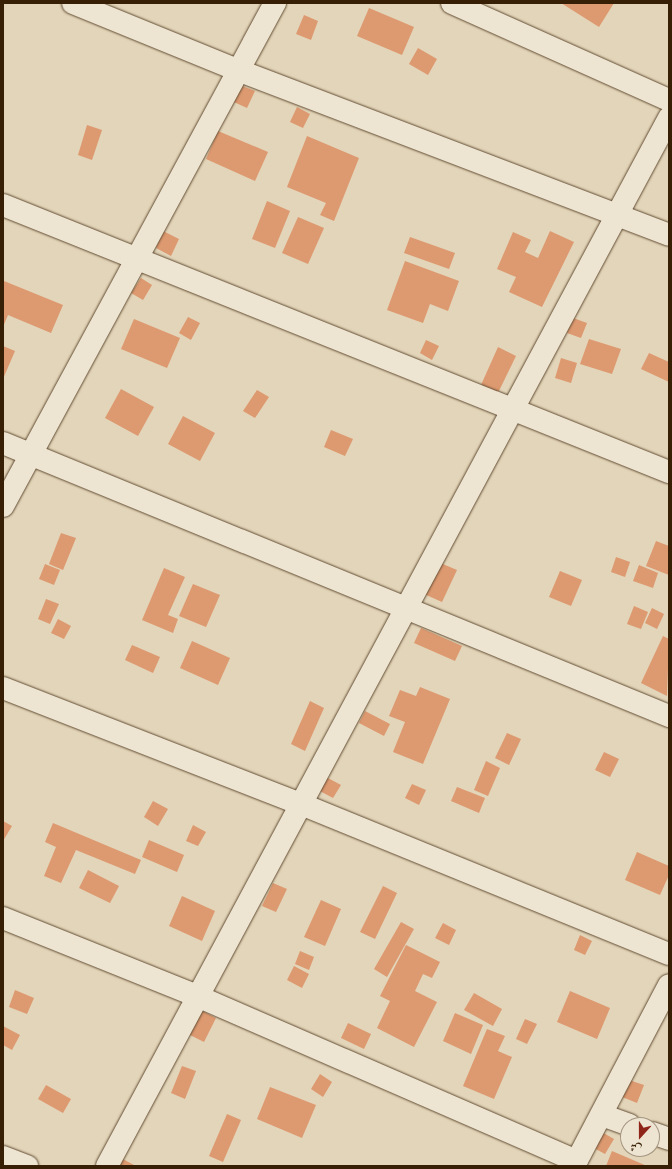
<!DOCTYPE html>
<meta charset="utf-8">
<style>
body{margin:0}
#map{position:relative;width:672px;height:1169px;overflow:hidden;background:#e3d5b9;font-family:"Libre Bodoni",Amiri,serif}
div>[style]{position:absolute}
[style*='--x']{left:calc(var(--x)*1px);top:calc(var(--y)*1px);width:calc(var(--w)*1px);rotate:calc(var(--a)*1deg)}
.building>*{inset:0;background:#dd9970}
.roads{filter:drop-shadow(0 0 1px #614c32) drop-shadow(0 0 1px #614c32)}
.street>*{height:22px;margin:-11px;padding:0 11px;transform-origin:11px;border-radius:11px;background:#ede4d2}
span{translate:-50% -50%;white-space:nowrap;text-align:center;line-height:1.15;-webkit-text-stroke:3px #ede4d2;paint-order:stroke}
.frame{position:absolute;inset:0;border:4px solid #361f05;pointer-events:none}
.north{position:absolute;left:620px;top:1117px;width:40px;height:40px;box-sizing:border-box;background:#ede4d2;border:1px solid #a49580;border-radius:50%;rotate:201deg;font-size:11px;font-weight:700;line-height:16px;text-align:center;color:#361f05}
.north::after{content:'';display:block;margin:auto;width:14px;height:18px;background:#8f2418;clip-path:polygon(50% 0,100% 100%,50% 72%,0 100%)}
</style>
<div id="map">
<div class="building">
<div style="clip-path:polygon(561px 3px,614px 3px,599px 27px)"></div>
<div style="clip-path:polygon(369px 8px,414px 27px,402px 55px,357px 36px)"></div>
<div style="clip-path:polygon(304px 15px,318px 21px,311px 40px,296px 34px)"></div>
<div style="clip-path:polygon(418px 48px,437px 59px,428px 75px,409px 64px)"></div>
<div style="clip-path:polygon(232px 82px,255px 91px,247px 108px,225px 98px)"></div>
<div style="clip-path:polygon(297px 107px,310px 114px,303px 128px,290px 122px)"></div>
<div style="clip-path:polygon(87px 125px,102px 130px,92px 160px,78px 155px)"></div>
<div style="clip-path:polygon(218px 131px,268px 152px,255px 181px,206px 159px)"></div>
<div style="clip-path:polygon(307px 136px,359px 158px,334px 221px,320px 215px,326px 203px,287px 187px)"></div>
<div style="clip-path:polygon(267px 201px,290px 211px,275px 248px,252px 239px)"></div>
<div style="clip-path:polygon(298px 217px,324px 228px,308px 264px,282px 253px)"></div>
<div style="clip-path:polygon(163px 231px,179px 239px,171px 256px,156px 248px)"></div>
<div style="clip-path:polygon(550px 231px,574px 242px,542px 307px,509px 292px,516px 277px,497px 269px,513px 232px,531px 240px,525px 252px,538px 258px)"></div>
<div style="clip-path:polygon(410px 237px,455px 253px,449px 269px,404px 253px)"></div>
<div style="clip-path:polygon(405px 261px,459px 281px,448px 311px,430px 304px,423px 323px,387px 310px)"></div>
<div style="clip-path:polygon(141px 278px,152px 285px,143px 300px,131px 293px)"></div>
<div style="clip-path:polygon(4px 281px,63px 305px,51px 333px,8px 315px,3px 327px)"></div>
<div style="clip-path:polygon(188px 317px,200px 323px,191px 340px,179px 333px)"></div>
<div style="clip-path:polygon(573px 318px,587px 323px,581px 338px,567px 333px)"></div>
<div style="clip-path:polygon(134px 319px,180px 338px,167px 368px,121px 349px)"></div>
<div style="clip-path:polygon(589px 339px,621px 349px,612px 374px,580px 364px)"></div>
<div style="clip-path:polygon(426px 340px,439px 346px,432px 360px,420px 353px)"></div>
<div style="clip-path:polygon(3px 346px,15px 351px,3px 379px)"></div>
<div style="clip-path:polygon(498px 347px,516px 356px,498px 393px,481px 385px)"></div>
<div style="clip-path:polygon(649px 353px,669px 362px,669px 382px,641px 369px)"></div>
<div style="clip-path:polygon(561px 358px,577px 363px,571px 383px,555px 378px)"></div>
<div style="clip-path:polygon(121px 389px,154px 407px,138px 436px,105px 418px)"></div>
<div style="clip-path:polygon(257px 390px,269px 397px,255px 418px,243px 411px)"></div>
<div style="clip-path:polygon(183px 416px,215px 433px,200px 461px,168px 444px)"></div>
<div style="clip-path:polygon(331px 430px,353px 439px,345px 456px,324px 447px)"></div>
<div style="clip-path:polygon(61px 533px,76px 538px,63px 570px,49px 564px)"></div>
<div style="clip-path:polygon(656px 541px,669px 546px,669px 575px,646px 566px)"></div>
<div style="clip-path:polygon(616px 557px,630px 562px,625px 577px,611px 572px)"></div>
<div style="clip-path:polygon(438px 562px,457px 570px,442px 602px,424px 594px)"></div>
<div style="clip-path:polygon(45px 564px,60px 570px,54px 585px,39px 579px)"></div>
<div style="clip-path:polygon(639px 565px,658px 573px,653px 588px,633px 581px)"></div>
<div style="clip-path:polygon(164px 568px,185px 577px,168px 615px,178px 619px,173px 633px,142px 620px)"></div>
<div style="clip-path:polygon(560px 571px,582px 580px,571px 606px,549px 597px)"></div>
<div style="clip-path:polygon(193px 584px,220px 595px,206px 627px,179px 616px)"></div>
<div style="clip-path:polygon(46px 599px,59px 604px,50px 624px,38px 619px)"></div>
<div style="clip-path:polygon(634px 606px,648px 612px,641px 629px,627px 624px)"></div>
<div style="clip-path:polygon(652px 608px,664px 614px,657px 629px,645px 623px)"></div>
<div style="clip-path:polygon(58px 619px,71px 626px,64px 639px,51px 633px)"></div>
<div style="clip-path:polygon(421px 628px,462px 646px,455px 661px,414px 643px)"></div>
<div style="clip-path:polygon(663px 636px,669px 639px,667px 696px,641px 683px)"></div>
<div style="clip-path:polygon(192px 641px,230px 658px,218px 685px,180px 668px)"></div>
<div style="clip-path:polygon(132px 645px,160px 657px,153px 673px,125px 660px)"></div>
<div style="clip-path:polygon(420px 687px,450px 699px,423px 764px,393px 752px,405px 722px,389px 716px,400px 690px,416px 696px)"></div>
<div style="clip-path:polygon(310px 701px,324px 708px,305px 751px,291px 744px)"></div>
<div style="clip-path:polygon(365px 711px,390px 724px,384px 736px,359px 723px)"></div>
<div style="clip-path:polygon(507px 733px,521px 739px,509px 765px,495px 758px)"></div>
<div style="clip-path:polygon(604px 752px,619px 759px,610px 777px,595px 770px)"></div>
<div style="clip-path:polygon(486px 761px,500px 768px,488px 796px,474px 790px)"></div>
<div style="clip-path:polygon(326px 777px,341px 785px,333px 798px,318px 790px)"></div>
<div style="clip-path:polygon(412px 784px,426px 790px,419px 805px,405px 798px)"></div>
<div style="clip-path:polygon(457px 787px,485px 798px,479px 813px,451px 801px)"></div>
<div style="clip-path:polygon(153px 801px,168px 809px,158px 826px,144px 817px)"></div>
<div style="clip-path:polygon(3px 821px,12px 826px,3px 841px)"></div>
<div style="clip-path:polygon(53px 823px,141px 860px,135px 874px,76px 850px,61px 883px,44px 876px,56px 847px,45px 842px)"></div>
<div style="clip-path:polygon(193px 825px,206px 832px,198px 846px,186px 841px)"></div>
<div style="clip-path:polygon(149px 840px,184px 855px,177px 872px,142px 857px)"></div>
<div style="clip-path:polygon(637px 852px,669px 866px,669px 875px,660px 895px,625px 880px)"></div>
<div style="clip-path:polygon(88px 870px,119px 886px,110px 903px,79px 888px)"></div>
<div style="clip-path:polygon(273px 883px,287px 889px,276px 912px,262px 906px)"></div>
<div style="clip-path:polygon(383px 886px,397px 893px,375px 939px,360px 932px)"></div>
<div style="clip-path:polygon(182px 896px,215px 911px,202px 941px,169px 926px)"></div>
<div style="clip-path:polygon(321px 900px,341px 909px,325px 946px,304px 937px)"></div>
<div style="clip-path:polygon(401px 922px,414px 929px,387px 977px,374px 969px)"></div>
<div style="clip-path:polygon(443px 923px,456px 930px,449px 945px,435px 938px)"></div>
<div style="clip-path:polygon(580px 935px,592px 941px,585px 955px,574px 950px)"></div>
<div style="clip-path:polygon(406px 945px,440px 962px,432px 978px,423px 974px,415px 991px,437px 1002px,414px 1047px,377px 1028px,390px 1001px,380px 996px)"></div>
<div style="clip-path:polygon(300px 951px,314px 957px,309px 970px,295px 964px)"></div>
<div style="clip-path:polygon(294px 966px,309px 974px,302px 988px,287px 980px)"></div>
<div style="clip-path:polygon(15px 990px,34px 998px,27px 1014px,9px 1007px)"></div>
<div style="clip-path:polygon(570px 991px,610px 1008px,597px 1039px,557px 1022px)"></div>
<div style="clip-path:polygon(474px 993px,502px 1009px,493px 1026px,464px 1010px)"></div>
<div style="clip-path:polygon(193px 1006px,216px 1018px,204px 1042px,180px 1030px)"></div>
<div style="clip-path:polygon(455px 1013px,483px 1025px,471px 1054px,443px 1041px)"></div>
<div style="clip-path:polygon(525px 1019px,537px 1024px,527px 1044px,516px 1039px)"></div>
<div style="clip-path:polygon(348px 1023px,371px 1034px,364px 1049px,341px 1038px)"></div>
<div style="clip-path:polygon(3px 1026px,20px 1035px,12px 1050px,3px 1045px)"></div>
<div style="clip-path:polygon(487px 1029px,505px 1036px,498px 1051px,512px 1057px,494px 1099px,463px 1086px)"></div>
<div style="clip-path:polygon(182px 1066px,196px 1071px,185px 1099px,171px 1093px)"></div>
<div style="clip-path:polygon(320px 1074px,332px 1082px,323px 1097px,311px 1089px)"></div>
<div style="clip-path:polygon(629px 1080px,644px 1085px,637px 1103px,622px 1097px)"></div>
<div style="clip-path:polygon(46px 1085px,71px 1099px,63px 1113px,38px 1099px)"></div>
<div style="clip-path:polygon(270px 1087px,316px 1105px,302px 1138px,257px 1119px)"></div>
<div style="clip-path:polygon(227px 1114px,241px 1120px,223px 1162px,209px 1156px)"></div>
<div style="clip-path:polygon(600px 1131px,614px 1139px,605px 1154px,592px 1147px)"></div>
<div style="clip-path:polygon(612px 1151px,647px 1166px,606px 1166px)"></div>
<div style="clip-path:polygon(119px 1157px,134px 1165px,133px 1166px,114px 1166px)"></div>
</div>
<div class="roads">
<div class="street">
<div style="--x:73;--y:3;--w:180;--a:22.2"></div>
<div style="--x:240;--y:71;--w:459;--a:20.9"></div>
<div style="--x:452;--y:3;--w:238;--a:24.1"></div>
<div style="--x:3;--y:205;--w:718;--a:21.85"></div>
<div style="--x:3;--y:443;--w:720;--a:22.29"></div>
<div style="--x:3;--y:506;--w:572;--a:-61.6"></div>
<div style="--x:3;--y:688;--w:320;--a:21.3"></div>
<div style="--x:301;--y:804;--w:397;--a:22.2"></div>
<div style="--x:3;--y:918;--w:209;--a:21.9"></div>
<div style="--x:197;--y:996;--w:414;--a:23.5"></div>
<div style="--x:602;--y:1115;--w:29;--a:20"></div>
<div style="--x:652;--y:1133;--w:18;--a:19"></div>
<div style="--x:3;--y:1157;--w:26;--a:21"></div>
<div style="--x:107;--y:1166;--w:1189;--a:-61.8"></div>
<div style="--x:574;--y:1166;--w:204;--a:-62.3"></div>
</div>
</div>
<div class="frame"></div>
<div class="north">ش</div>
</div>
